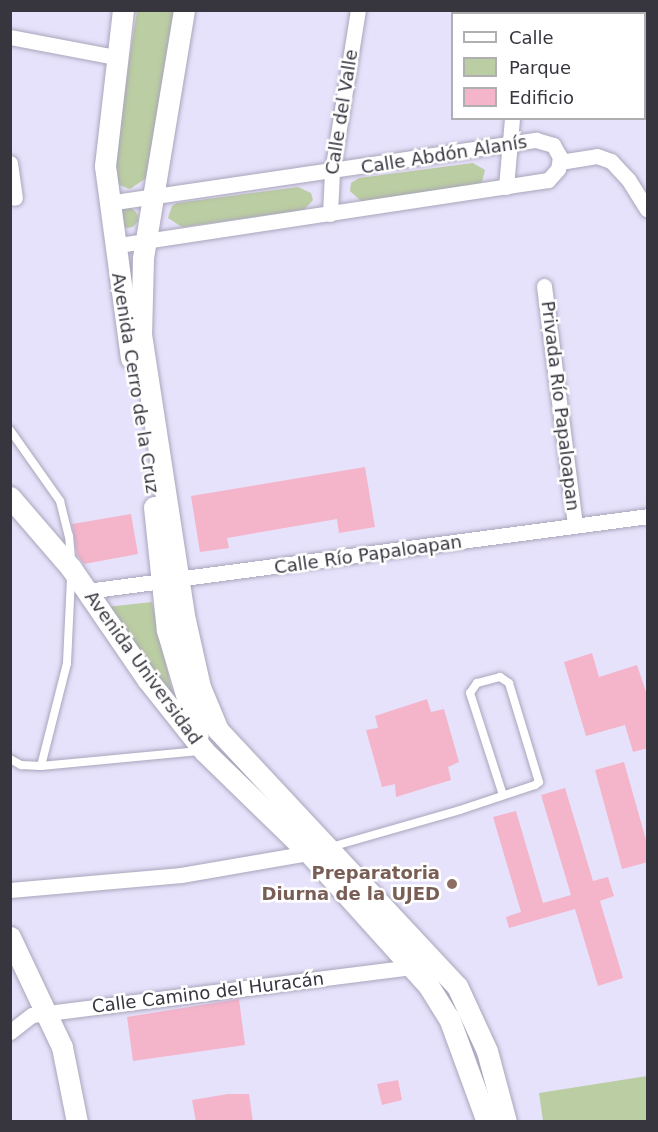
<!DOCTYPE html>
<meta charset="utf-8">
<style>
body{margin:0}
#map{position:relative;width:658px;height:1132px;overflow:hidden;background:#e7e2fb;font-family:"DejaVu Sans",sans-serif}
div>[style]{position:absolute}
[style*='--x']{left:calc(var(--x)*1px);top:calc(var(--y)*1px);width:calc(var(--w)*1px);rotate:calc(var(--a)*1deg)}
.green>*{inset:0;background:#bbcda2}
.round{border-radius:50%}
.building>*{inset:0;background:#f4b4ca}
.roads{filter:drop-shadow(0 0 2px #a9a5bb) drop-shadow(0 0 2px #a9a5bb)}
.lane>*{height:8px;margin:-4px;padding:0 4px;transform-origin:4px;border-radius:4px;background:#fff}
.street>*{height:15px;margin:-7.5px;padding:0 7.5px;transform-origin:7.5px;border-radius:7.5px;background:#fff}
.secondary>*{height:21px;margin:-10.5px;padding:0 10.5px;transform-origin:10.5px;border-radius:10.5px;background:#fff}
.dots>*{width:16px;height:16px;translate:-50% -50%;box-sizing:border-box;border:3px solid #fff;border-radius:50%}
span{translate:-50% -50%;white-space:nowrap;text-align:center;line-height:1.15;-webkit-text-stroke:5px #fff;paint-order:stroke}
.street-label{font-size:18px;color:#37363f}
.education-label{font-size:18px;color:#785e54;font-weight:700}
.right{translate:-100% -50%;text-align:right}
.frame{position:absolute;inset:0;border:12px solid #37363f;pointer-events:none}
.legend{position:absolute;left:451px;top:12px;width:195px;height:108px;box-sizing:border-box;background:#fff;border:2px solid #afafb2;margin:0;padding:8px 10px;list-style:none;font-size:18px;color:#37363f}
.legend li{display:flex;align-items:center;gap:12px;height:30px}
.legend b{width:30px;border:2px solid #afafb2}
</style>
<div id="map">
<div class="green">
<div style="clip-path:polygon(137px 11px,176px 11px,149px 176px,130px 189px,119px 185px,113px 162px)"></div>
<div style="clip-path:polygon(473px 163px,485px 170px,482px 182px,476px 185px,362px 202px,350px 191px,351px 183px,359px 178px)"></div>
<div style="clip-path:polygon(298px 187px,311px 193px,313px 200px,304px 210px,182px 227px,168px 218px,172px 206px,177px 203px)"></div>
<div class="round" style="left:118px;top:208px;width:20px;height:20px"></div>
<div style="clip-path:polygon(152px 602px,173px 695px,170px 696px,106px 607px)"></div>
<div style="clip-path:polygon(647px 1076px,647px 1121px,543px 1121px,539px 1093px)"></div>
</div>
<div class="building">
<div style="clip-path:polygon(365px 467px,375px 527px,339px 533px,337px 519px,227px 538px,229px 548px,200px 552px,191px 496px)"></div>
<div style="clip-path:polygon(131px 514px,138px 554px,84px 564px,77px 555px,72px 524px)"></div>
<div style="clip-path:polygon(592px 653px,599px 677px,637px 665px,648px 698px,648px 748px,633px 752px,625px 725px,586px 736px,564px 662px)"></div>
<div style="clip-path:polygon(427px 699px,431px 712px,444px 709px,459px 762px,448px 767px,451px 780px,396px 797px,395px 784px,382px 787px,366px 730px,378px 728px,375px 716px)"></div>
<div style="clip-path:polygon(624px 762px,648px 847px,648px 862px,622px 869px,595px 770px)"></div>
<div style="clip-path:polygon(565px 788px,593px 881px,608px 877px,614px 896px,600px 901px,623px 978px,598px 986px,575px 909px,509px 928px,506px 917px,521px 912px,493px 817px,516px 811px,543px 903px,571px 895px,541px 795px)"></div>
<div style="clip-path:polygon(239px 999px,245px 1045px,133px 1061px,127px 1017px)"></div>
<div style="clip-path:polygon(398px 1080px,402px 1100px,382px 1105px,377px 1084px)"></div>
<div style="clip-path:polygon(228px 1094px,249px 1094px,253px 1122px,196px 1122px,192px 1100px)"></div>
</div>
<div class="roads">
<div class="lane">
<div style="--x:10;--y:430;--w:87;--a:54.8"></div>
<div style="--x:60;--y:501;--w:36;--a:76"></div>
<div style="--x:69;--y:536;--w:25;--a:85"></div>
<div style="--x:10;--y:759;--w:13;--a:29"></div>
<div style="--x:21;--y:765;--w:20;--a:3"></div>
<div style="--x:41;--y:766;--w:159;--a:-5.4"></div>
<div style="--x:41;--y:766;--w:106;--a:-75.8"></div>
<div style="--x:67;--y:663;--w:84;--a:-87.3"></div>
<div style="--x:331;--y:847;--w:134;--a:-16"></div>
<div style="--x:460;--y:810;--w:79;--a:-18.4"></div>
<div style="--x:535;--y:785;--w:5;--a:-37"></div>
<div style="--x:539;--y:782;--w:103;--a:-106.9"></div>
<div style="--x:509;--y:683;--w:11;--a:-146"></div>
<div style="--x:500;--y:677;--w:24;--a:165"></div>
<div style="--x:477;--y:683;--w:12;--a:125"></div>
<div style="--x:470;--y:693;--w:107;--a:72.1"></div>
</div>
<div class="street">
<div style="--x:531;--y:14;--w:4;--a:-76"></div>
<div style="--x:10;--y:37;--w:107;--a:10.8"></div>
<div style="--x:560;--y:162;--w:37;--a:-9"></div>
<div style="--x:597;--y:156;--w:15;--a:20"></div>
<div style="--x:611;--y:161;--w:25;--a:47"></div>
<div style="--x:628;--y:179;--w:36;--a:58"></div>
<div style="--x:10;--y:163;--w:35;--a:82"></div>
<div style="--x:506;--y:187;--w:69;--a:-85"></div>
<div style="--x:108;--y:203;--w:433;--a:-8.4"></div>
<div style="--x:536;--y:140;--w:18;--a:16"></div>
<div style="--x:553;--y:145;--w:14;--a:60"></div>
<div style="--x:560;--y:157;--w:12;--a:99"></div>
<div style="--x:558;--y:169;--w:15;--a:132"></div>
<div style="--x:548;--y:180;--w:440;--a:171.4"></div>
<div style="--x:330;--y:214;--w:42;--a:-87.3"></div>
<div style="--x:332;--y:172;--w:164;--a:-80.9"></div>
<div style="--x:544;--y:286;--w:241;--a:82.6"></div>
<div style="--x:87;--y:591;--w:566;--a:-7.61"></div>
<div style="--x:10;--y:890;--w:172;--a:-5"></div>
<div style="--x:181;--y:875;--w:130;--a:-9.8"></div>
<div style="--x:10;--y:1032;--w:28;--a:-38"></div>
<div style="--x:32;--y:1015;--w:383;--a:-7.2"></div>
</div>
<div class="secondary">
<div style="--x:123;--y:10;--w:157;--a:96.6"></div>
<div style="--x:105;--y:166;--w:194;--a:82.3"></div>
<div style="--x:184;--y:10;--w:252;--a:99.4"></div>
<div style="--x:143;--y:259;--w:75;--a:91.5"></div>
<div style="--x:141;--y:334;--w:289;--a:81.3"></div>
<div style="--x:185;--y:620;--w:69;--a:77.4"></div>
<div style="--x:200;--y:687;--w:47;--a:67.3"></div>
<div style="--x:218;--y:730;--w:350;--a:47"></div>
<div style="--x:457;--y:986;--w:72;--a:65.2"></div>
<div style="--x:487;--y:1051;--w:73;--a:75"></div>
<div style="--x:10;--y:497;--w:94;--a:49.3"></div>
<div style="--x:71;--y:568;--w:135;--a:55.6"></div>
<div style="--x:147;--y:679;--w:92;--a:51.6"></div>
<div style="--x:204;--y:751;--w:146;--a:44.2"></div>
<div style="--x:309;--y:853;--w:178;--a:48"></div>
<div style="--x:428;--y:985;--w:39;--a:58"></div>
<div style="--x:449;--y:1018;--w:111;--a:69.9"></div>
<div style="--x:154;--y:507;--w:124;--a:84"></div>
<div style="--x:167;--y:630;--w:109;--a:73.6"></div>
<div style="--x:10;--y:937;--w:122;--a:64.7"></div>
<div style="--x:62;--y:1047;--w:76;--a:78.7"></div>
</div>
</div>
<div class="dots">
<div style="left:452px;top:884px;background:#8d6e63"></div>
</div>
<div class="street-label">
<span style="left:342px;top:112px;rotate:-81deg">Calle del Valle</span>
<span style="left:444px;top:155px;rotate:-9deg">Calle Abdón Alanís</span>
<span style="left:135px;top:383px;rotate:81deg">Avenida Cerro de la Cruz</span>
<span style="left:560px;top:406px;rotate:83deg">Privada Río Papaloapan</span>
<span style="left:368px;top:555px;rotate:-8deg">Calle Río Papaloapan</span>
<span style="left:143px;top:668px;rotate:54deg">Avenida Universidad</span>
<span style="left:208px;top:993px;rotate:-7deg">Calle Camino del Huracán</span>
</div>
<div class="education-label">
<span class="right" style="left:440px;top:884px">Preparatoria<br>Diurna de la UJED</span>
</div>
<div class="frame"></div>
<ul class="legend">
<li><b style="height:8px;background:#fff"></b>Calle</li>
<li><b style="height:16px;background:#bbcda2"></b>Parque</li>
<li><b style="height:16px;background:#f4b4ca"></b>Edificio</li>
</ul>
</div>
